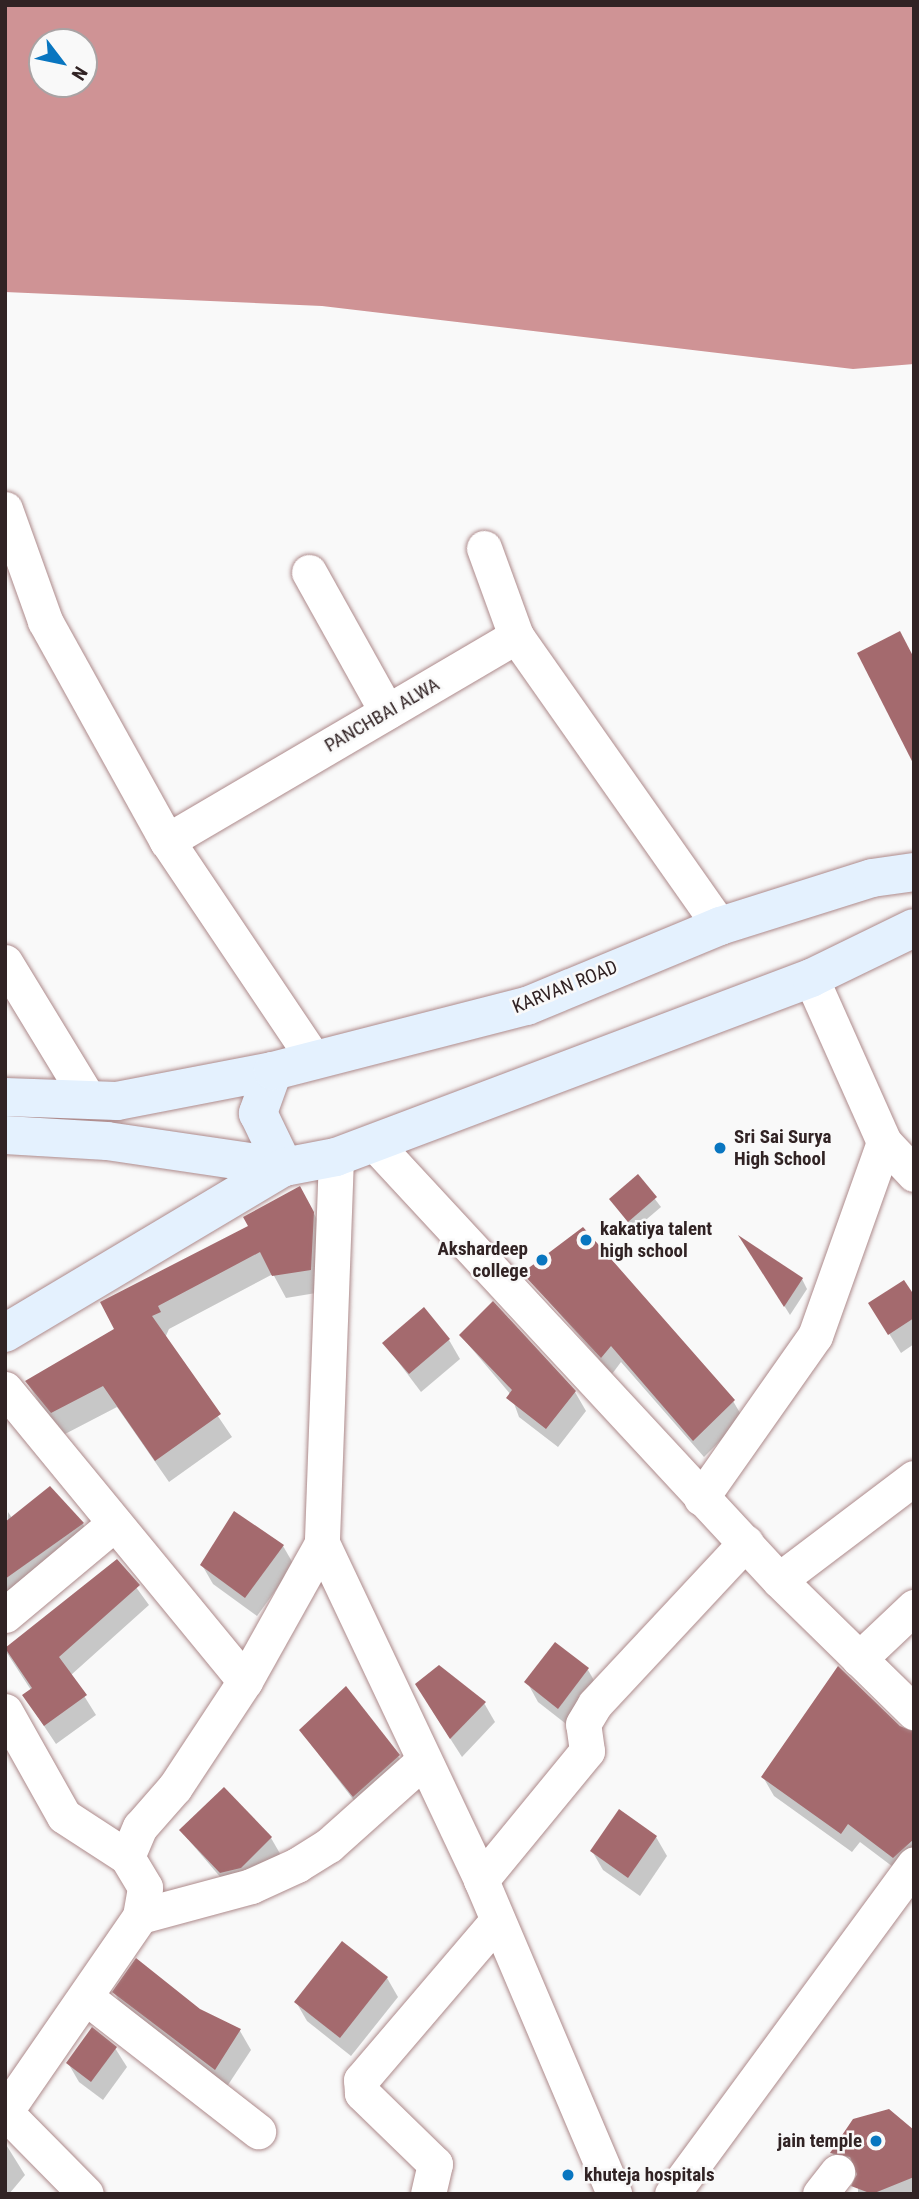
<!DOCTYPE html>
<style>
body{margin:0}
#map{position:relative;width:919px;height:2199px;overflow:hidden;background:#f9f9f9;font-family:"Roboto Condensed",sans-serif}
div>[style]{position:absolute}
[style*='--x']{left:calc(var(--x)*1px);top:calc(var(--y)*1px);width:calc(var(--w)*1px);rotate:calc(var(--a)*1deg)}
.water>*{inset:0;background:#cf9395}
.shadow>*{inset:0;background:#0003}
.building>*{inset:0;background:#a46a6e}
.roads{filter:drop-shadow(0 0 2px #ad8a8b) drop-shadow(0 0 2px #ad8a8b)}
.street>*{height:35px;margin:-17.5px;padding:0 17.5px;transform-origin:17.5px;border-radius:17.5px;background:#fff}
.secondary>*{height:38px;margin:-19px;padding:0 19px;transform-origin:19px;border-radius:19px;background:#e4f1fe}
.dots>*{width:19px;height:19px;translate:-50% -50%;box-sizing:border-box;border:4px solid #f9f9f9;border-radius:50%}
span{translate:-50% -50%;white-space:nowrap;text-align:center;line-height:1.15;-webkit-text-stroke:5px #f9f9f9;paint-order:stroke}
.street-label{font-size:19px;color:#312324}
.poi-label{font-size:19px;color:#312324;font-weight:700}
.left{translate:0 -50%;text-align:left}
.right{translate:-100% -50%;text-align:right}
.frame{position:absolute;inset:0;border:7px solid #312324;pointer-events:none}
.north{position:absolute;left:28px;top:28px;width:70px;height:70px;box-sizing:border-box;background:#f9f9f9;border:2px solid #a9a3a4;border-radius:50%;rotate:122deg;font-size:19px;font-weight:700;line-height:28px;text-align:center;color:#312324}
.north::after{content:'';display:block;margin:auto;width:24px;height:32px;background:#0976c0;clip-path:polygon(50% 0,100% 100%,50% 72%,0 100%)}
</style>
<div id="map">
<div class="water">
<div style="clip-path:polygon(evenodd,5px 5px,914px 5px,914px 364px,853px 369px,322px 306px,5px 292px,5px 5px,42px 42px,84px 42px,84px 84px,42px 84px,42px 42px)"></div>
</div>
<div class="shadow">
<div style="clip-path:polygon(638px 1177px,661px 1207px,634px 1230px,611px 1200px)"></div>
<div style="clip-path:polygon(312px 1210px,326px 1236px,322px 1292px,286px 1298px,273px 1274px,169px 1329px,165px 1338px,232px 1437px,169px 1482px,117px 1407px,65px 1434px,40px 1404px,27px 1382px)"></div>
<div style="clip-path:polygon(744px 1241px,802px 1279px,807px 1289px,790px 1315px)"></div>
<div style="clip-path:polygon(525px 1274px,733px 1401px,743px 1418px,704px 1457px,621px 1362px,612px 1374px)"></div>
<div style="clip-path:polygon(914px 1298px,914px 1344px,901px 1353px,882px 1322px)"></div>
<div style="clip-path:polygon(461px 1336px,575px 1392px,586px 1411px,558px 1447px,519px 1417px,511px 1395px)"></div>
<div style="clip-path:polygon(449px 1340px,460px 1359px,421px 1392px,384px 1343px)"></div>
<div style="clip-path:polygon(8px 1512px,12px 1518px,83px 1524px,92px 1541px,5px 1606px)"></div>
<div style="clip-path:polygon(283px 1546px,294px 1565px,257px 1616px,213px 1584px,202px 1565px)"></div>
<div style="clip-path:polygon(117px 1561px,149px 1605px,71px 1675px,96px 1715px,56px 1744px,24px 1696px,31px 1690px,5px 1650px)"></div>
<div style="clip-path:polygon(588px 1670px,599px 1689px,570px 1727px,538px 1702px,527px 1682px)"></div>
<div style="clip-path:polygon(484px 1703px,495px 1722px,462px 1757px,428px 1704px)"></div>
<div style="clip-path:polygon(914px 1728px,914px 1866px,905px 1876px,860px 1842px,852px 1852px,774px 1796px,763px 1777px)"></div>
<div style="clip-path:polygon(301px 1731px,398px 1756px,409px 1775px,365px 1815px)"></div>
<div style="clip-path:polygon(181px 1831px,271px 1838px,282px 1857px,233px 1892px)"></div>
<div style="clip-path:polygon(656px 1837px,667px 1856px,640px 1896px,603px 1870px,592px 1851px)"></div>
<div style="clip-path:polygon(387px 1978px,398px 1997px,351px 2056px,307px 2021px,296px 2002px)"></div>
<div style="clip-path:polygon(114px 1992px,199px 2010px,240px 2031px,251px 2050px,226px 2088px,125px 2011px)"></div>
<div style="clip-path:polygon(115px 2048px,127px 2067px,103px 2100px,79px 2082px,68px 2063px)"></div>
<div style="clip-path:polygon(914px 2132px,914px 2194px,858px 2194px,858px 2175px,843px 2172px,832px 2153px)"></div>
<div style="clip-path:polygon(5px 2143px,25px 2175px,9px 2194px,5px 2194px)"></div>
</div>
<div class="building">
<div style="clip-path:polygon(900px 631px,914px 658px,914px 765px,857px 653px)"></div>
<div style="clip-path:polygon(638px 1174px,657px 1197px,628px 1222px,609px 1199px)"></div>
<div style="clip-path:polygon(300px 1186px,314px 1212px,311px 1270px,272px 1276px,260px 1252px,158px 1306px,161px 1312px,152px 1316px,221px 1414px,155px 1461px,103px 1386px,51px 1413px,25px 1381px,114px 1329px,100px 1302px,248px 1226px,243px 1217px)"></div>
<div style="clip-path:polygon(583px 1227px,735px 1400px,693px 1441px,611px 1346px,601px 1358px,522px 1273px)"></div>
<div style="clip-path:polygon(738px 1235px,803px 1278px,784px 1307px)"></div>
<div style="clip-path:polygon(904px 1280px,914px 1295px,914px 1318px,888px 1335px,868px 1303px)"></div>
<div style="clip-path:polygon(493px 1301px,576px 1391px,546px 1429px,506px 1398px,512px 1390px,459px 1335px)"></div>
<div style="clip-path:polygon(424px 1307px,450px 1339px,409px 1374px,382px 1343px)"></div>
<div style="clip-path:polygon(50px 1486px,84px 1523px,5px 1579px,5px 1522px)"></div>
<div style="clip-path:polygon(234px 1511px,284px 1545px,245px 1598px,200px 1565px)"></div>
<div style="clip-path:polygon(117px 1559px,140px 1585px,59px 1657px,87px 1695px,44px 1726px,22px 1695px,32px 1688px,5px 1648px)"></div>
<div style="clip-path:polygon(555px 1642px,589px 1668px,558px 1709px,524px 1682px)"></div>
<div style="clip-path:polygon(439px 1665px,486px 1702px,450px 1739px,415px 1684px)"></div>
<div style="clip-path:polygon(838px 1666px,900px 1726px,914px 1732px,914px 1839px,893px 1858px,848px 1824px,841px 1834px,761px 1777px)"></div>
<div style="clip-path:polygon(346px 1686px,400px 1755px,353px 1797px,299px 1730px)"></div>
<div style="clip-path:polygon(224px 1787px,272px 1837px,241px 1868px,220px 1873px,179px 1830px)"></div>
<div style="clip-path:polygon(619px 1809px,657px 1836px,628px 1878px,590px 1851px)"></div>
<div style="clip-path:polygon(342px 1941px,388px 1977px,340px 2038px,294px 2002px)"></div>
<div style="clip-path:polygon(136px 1958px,200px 2009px,241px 2029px,215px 2070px,112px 1992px)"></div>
<div style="clip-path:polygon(92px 2027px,117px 2047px,91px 2082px,66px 2063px)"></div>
<div style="clip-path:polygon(889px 2109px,914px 2130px,914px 2177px,872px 2194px,851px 2186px,857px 2174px,850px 2157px,830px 2153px,853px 2119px)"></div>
</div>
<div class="roads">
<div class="street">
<div style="--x:5;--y:509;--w:119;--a:70.3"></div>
<div style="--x:45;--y:621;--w:252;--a:61"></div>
<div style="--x:484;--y:548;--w:94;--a:70"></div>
<div style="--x:309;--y:572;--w:160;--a:60.9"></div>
<div style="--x:5;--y:962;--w:162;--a:58.7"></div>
<div style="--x:313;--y:1058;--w:262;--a:-123.9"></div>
<div style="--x:167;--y:841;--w:405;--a:-30.4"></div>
<div style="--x:516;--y:636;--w:355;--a:54.9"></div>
<div style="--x:884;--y:1142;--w:44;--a:46.8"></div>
<div style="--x:374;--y:1143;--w:596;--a:47.18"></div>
<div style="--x:779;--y:1580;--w:189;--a:44.4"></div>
<div style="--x:336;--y:1157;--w:386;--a:92.1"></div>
<div style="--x:322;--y:1543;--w:373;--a:64.7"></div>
<div style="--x:481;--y:1880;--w:341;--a:67"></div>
<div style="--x:5;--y:1389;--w:378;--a:50.6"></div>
<div style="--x:701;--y:1498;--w:198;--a:-54.9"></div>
<div style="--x:815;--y:1336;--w:206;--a:-70.4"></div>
<div style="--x:884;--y:1142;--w:180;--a:-114"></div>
<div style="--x:779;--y:1580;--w:169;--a:-37.1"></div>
<div style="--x:5;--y:1615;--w:143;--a:-39.9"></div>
<div style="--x:859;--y:1659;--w:76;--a:-43.4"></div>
<div style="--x:5;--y:1711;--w:120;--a:60.7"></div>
<div style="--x:64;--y:1816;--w:75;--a:33.1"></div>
<div style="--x:481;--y:1880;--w:167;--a:-50.6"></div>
<div style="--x:587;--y:1751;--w:27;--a:-98"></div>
<div style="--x:583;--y:1724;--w:23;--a:-59"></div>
<div style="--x:595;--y:1704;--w:221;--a:-47"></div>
<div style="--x:140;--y:1916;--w:115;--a:-15.1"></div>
<div style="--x:251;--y:1886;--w:51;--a:-24.5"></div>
<div style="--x:297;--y:1865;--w:38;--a:-32"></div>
<div style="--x:329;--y:1845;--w:127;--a:-41.8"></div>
<div style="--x:87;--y:1998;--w:217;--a:37.9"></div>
<div style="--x:5;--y:2112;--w:238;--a:-55.4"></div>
<div style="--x:140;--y:1916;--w:29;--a:-80"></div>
<div style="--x:145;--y:1887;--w:35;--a:-121"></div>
<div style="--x:127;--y:1857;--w:33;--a:-67"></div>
<div style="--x:140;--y:1827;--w:53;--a:-48.8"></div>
<div style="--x:175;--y:1787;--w:127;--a:-56.6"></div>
<div style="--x:245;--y:1681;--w:158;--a:-60.8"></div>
<div style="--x:5;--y:2112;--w:115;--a:45.4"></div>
<div style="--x:428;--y:2194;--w:31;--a:-77"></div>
<div style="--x:435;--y:2164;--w:102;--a:-135.8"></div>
<div style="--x:362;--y:2093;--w:13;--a:-94"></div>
<div style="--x:361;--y:2080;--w:209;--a:-49.5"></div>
<div style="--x:672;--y:2194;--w:409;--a:-53.7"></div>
<div style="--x:820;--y:2194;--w:28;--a:-52"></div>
</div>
<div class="secondary">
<div style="--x:273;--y:1071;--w:45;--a:109.7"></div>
<div style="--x:258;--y:1113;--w:60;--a:64.3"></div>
<div style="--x:5;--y:1097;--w:112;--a:2"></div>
<div style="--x:117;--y:1101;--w:159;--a:-10.9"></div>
<div style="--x:273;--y:1071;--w:262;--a:-14.4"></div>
<div style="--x:527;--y:1006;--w:209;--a:-22.5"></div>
<div style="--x:720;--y:926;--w:159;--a:-17.5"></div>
<div style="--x:872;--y:878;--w:42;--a:-8.1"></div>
<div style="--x:5;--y:1135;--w:102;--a:3.4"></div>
<div style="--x:107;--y:1141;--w:179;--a:8.4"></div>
<div style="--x:5;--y:1333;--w:325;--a:-30.8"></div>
<div style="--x:284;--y:1167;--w:53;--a:-10.9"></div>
<div style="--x:336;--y:1157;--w:508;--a:-20.65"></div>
<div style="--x:811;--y:978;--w:114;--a:-25.9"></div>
</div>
</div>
<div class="dots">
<div style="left:720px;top:1148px;background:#0976c0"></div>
<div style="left:586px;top:1240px;background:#0976c0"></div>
<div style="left:542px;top:1260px;background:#0976c0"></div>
<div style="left:876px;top:2141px;background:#0976c0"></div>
<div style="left:568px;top:2175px;background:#0976c0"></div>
</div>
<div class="street-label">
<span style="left:382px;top:715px;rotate:-30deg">PANCHBAI ALWA</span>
<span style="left:565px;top:987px;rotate:-22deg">KARVAN ROAD</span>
</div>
<div class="poi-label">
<span class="left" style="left:734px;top:1148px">Sri Sai Surya<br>High School</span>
<span class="left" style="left:600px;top:1240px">kakatiya talent<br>high school</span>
<span class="right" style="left:528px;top:1260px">Akshardeep<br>college</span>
<span class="right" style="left:862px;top:2141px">jain temple</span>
<span class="left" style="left:584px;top:2175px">khuteja hospitals</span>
</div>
<div class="frame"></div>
<div class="north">N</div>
</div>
